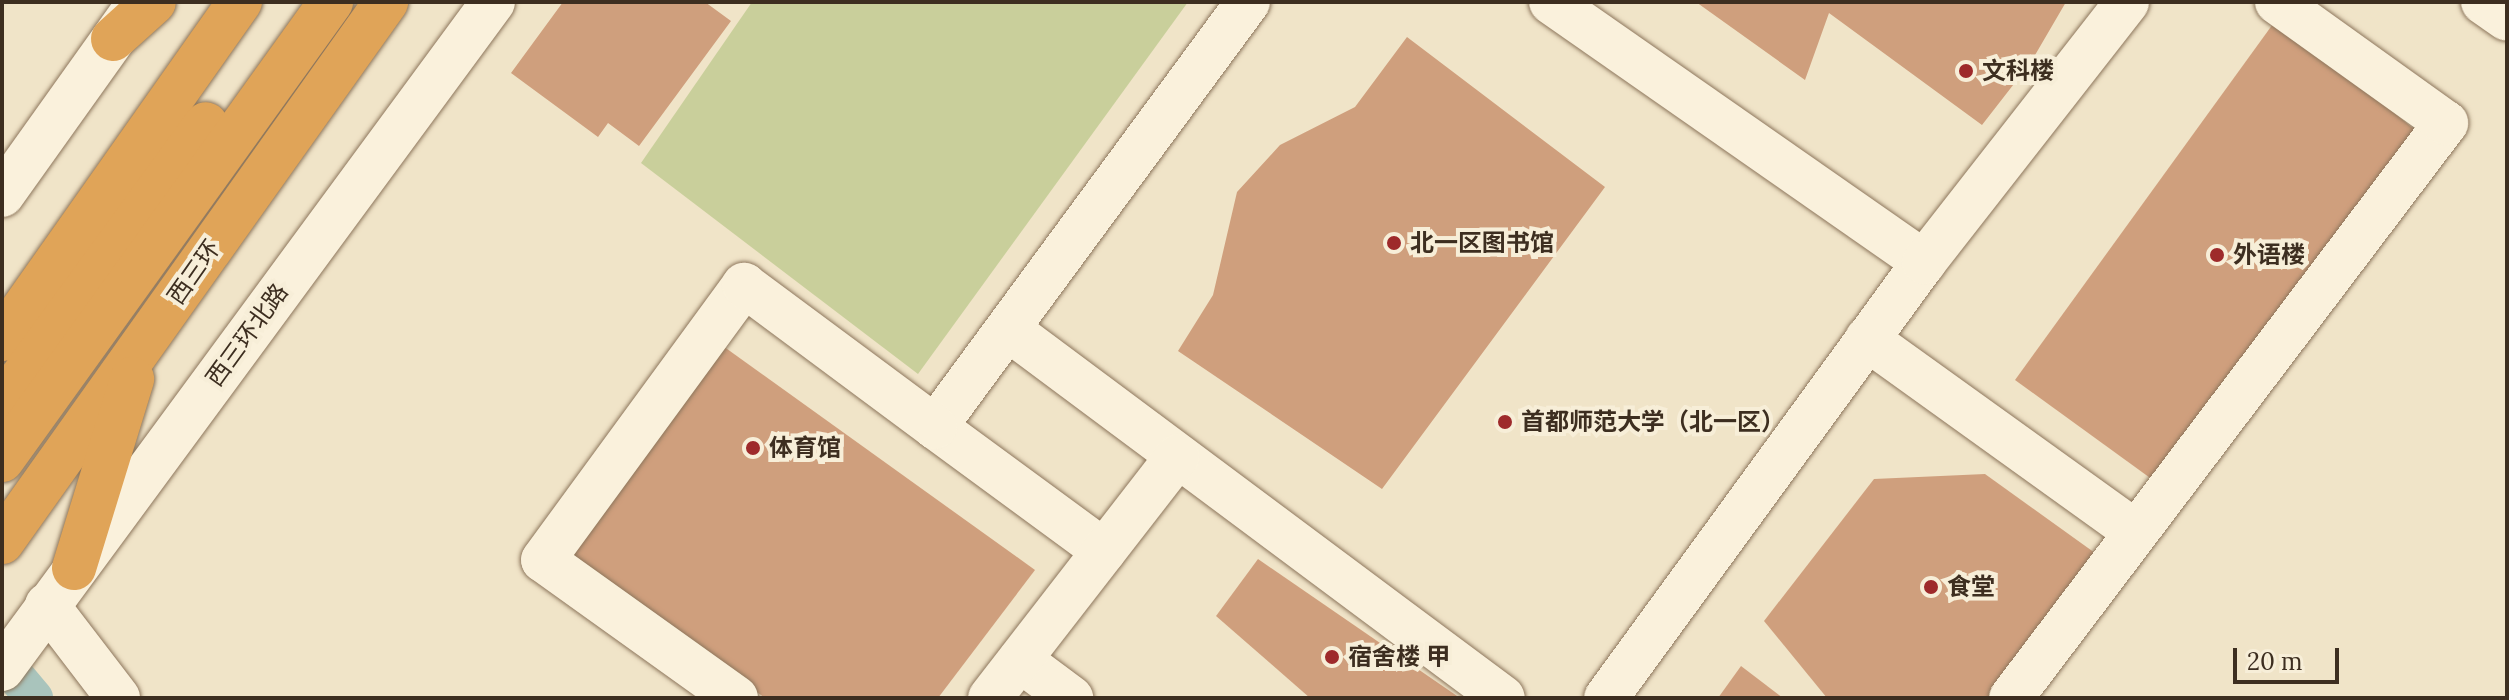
<!DOCTYPE html>
<meta charset="utf-8">
<style>
body{margin:0}
#map{position:relative;width:2509px;height:700px;overflow:hidden;background:#f0e4c8;font-family:Lora,"Noto Sans SC",serif}
div>[style]{position:absolute}
[style*='--x']{left:calc(var(--x)*1px);top:calc(var(--y)*1px);width:calc(var(--w)*1px);rotate:calc(var(--a)*1deg)}
.green>*{inset:0;background:#c9cf9b}
.canal>*{height:38px;margin:-19px;padding:0 19px;transform-origin:19px;border-radius:19px;background:#a9c4bc}
.building>*{inset:0;background:#cf9f7d}
.roads{filter:drop-shadow(0 0 2px #8d765c) drop-shadow(0 0 2px #8d765c)}
.minor>*{height:44px;margin:-22px;padding:0 22px;transform-origin:22px;border-radius:22px;background:#faf1dc}
.highway>*{height:44px;margin:-22px;padding:0 22px;transform-origin:22px;border-radius:22px;background:#e0a458}
.dots>*{width:22px;height:22px;translate:-50% -50%;box-sizing:border-box;border:4px solid #f7eed8;border-radius:50%}
span{translate:-50% -50%;white-space:nowrap;text-align:center;line-height:1.15;-webkit-text-stroke:8px #f7eed8;paint-order:stroke}
.poi-label{font-size:24px;color:#3d2e20;font-weight:700}
.left{translate:0 -50%;text-align:left}
.street-label{font-size:24px;color:#3d2e20}
.frame{position:absolute;inset:0;border:4px solid #3d2e20;pointer-events:none}
.scale{position:absolute;left:2233px;top:648px;width:106px;height:36px;box-sizing:border-box;border:4px solid #3d2e20;border-top:0;padding-left:10px;font-size:24px;line-height:28px;white-space:nowrap;color:#3d2e20;-webkit-text-stroke:6px #f7eed8;paint-order:stroke}
</style>
<div id="map">
<div class="green">
<div style="clip-path:polygon(752px 2px,1188px 2px,918px 374px,641px 163px)"></div>
</div>
<div class="canal">
<div style="--x:2;--y:660;--w:50;--a:49.9"></div>
</div>
<div class="building">
<div style="clip-path:polygon(563px 2px,705px 2px,731px 21px,639px 146px,608px 123px,598px 137px,511px 73px)"></div>
<div style="clip-path:polygon(1696px 2px,2066px 2px,2031px 62px,1982px 125px,1829px 13px,1805px 80px)"></div>
<div style="clip-path:polygon(2278px 17px,2415px 130px,2164px 488px,2015px 380px)"></div>
<div style="clip-path:polygon(1407px 37px,1605px 187px,1382px 489px,1178px 351px,1213px 295px,1237px 192px,1280px 145px,1355px 107px)"></div>
<div style="clip-path:polygon(716px 341px,1035px 570px,938px 698px,765px 698px,565px 554px)"></div>
<div style="clip-path:polygon(1985px 474px,2095px 553px,1996px 698px,1827px 698px,1764px 621px,1874px 479px)"></div>
<div style="clip-path:polygon(1258px 559px,1460px 698px,1310px 698px,1216px 616px)"></div>
<div style="clip-path:polygon(1741px 666px,1783px 698px,1718px 698px)"></div>
</div>
<div class="roads">
<div class="minor">
<div style="--x:1551;--y:2;--w:455;--a:34.9"></div>
<div style="--x:2483;--y:2;--w:29;--a:35"></div>
<div style="--x:2;--y:195;--w:231;--a:-54.5"></div>
<div style="--x:1008;--y:329;--w:617;--a:36.7"></div>
<div style="--x:1867;--y:339;--w:327;--a:35.7"></div>
<div style="--x:1104;--y:551;--w:210;--a:-143.7"></div>
<div style="--x:935;--y:427;--w:528;--a:-53.63"></div>
<div style="--x:47;--y:605;--w:117;--a:52.6"></div>
<div style="--x:1020;--y:660;--w:64;--a:36.7"></div>
<div style="--x:2;--y:669;--w:828;--a:-53.64"></div>
<div style="--x:736;--y:698;--w:237;--a:-144.4"></div>
<div style="--x:543;--y:560;--w:341;--a:-53.8"></div>
<div style="--x:744;--y:285;--w:238;--a:36.6"></div>
<div style="--x:990;--y:698;--w:306;--a:-52.2"></div>
<div style="--x:1606;--y:698;--w:540;--a:-53.89"></div>
<div style="--x:1924;--y:262;--w:330;--a:-52"></div>
<div style="--x:2011;--y:698;--w:721;--a:-52.89"></div>
<div style="--x:2446;--y:123;--w:208;--a:-144.4"></div>
</div>
<div class="highway">
<div style="--x:113;--y:39;--w:55;--a:-42.1"></div>
<div style="--x:2;--y:339;--w:413;--a:-54.8"></div>
<div style="--x:2;--y:405;--w:347;--a:-54"></div>
<div style="--x:2;--y:460;--w:564;--a:-54.31"></div>
<div style="--x:2;--y:542;--w:663;--a:-54.58"></div>
<div style="--x:74;--y:568;--w:198;--a:-72.9"></div>
</div>
</div>
<div class="dots">
<div style="left:1966px;top:71px;background:#9e2a2b"></div>
<div style="left:1394px;top:243px;background:#9e2a2b"></div>
<div style="left:2217px;top:255px;background:#9e2a2b"></div>
<div style="left:1505px;top:422px;background:#9e2a2b"></div>
<div style="left:753px;top:448px;background:#9e2a2b"></div>
<div style="left:1931px;top:587px;background:#9e2a2b"></div>
<div style="left:1332px;top:657px;background:#9e2a2b"></div>
</div>
<div class="poi-label">
<span class="left" style="left:1982px;top:71px">文科楼</span>
<span class="left" style="left:1410px;top:243px">北一区图书馆</span>
<span class="left" style="left:2233px;top:255px">外语楼</span>
<span class="left" style="left:1521px;top:422px">首都师范大学（北一区）</span>
<span class="left" style="left:769px;top:448px">体育馆</span>
<span class="left" style="left:1947px;top:587px">食堂</span>
<span class="left" style="left:1348px;top:657px">宿舍楼 甲</span>
</div>
<div class="street-label">
<span style="left:194px;top:272px;rotate:-55deg">西三环</span>
<span style="left:247px;top:335px;rotate:-54deg">西三环北路</span>
</div>
<div class="frame"></div>
<div class="scale">20 m</div>
</div>
